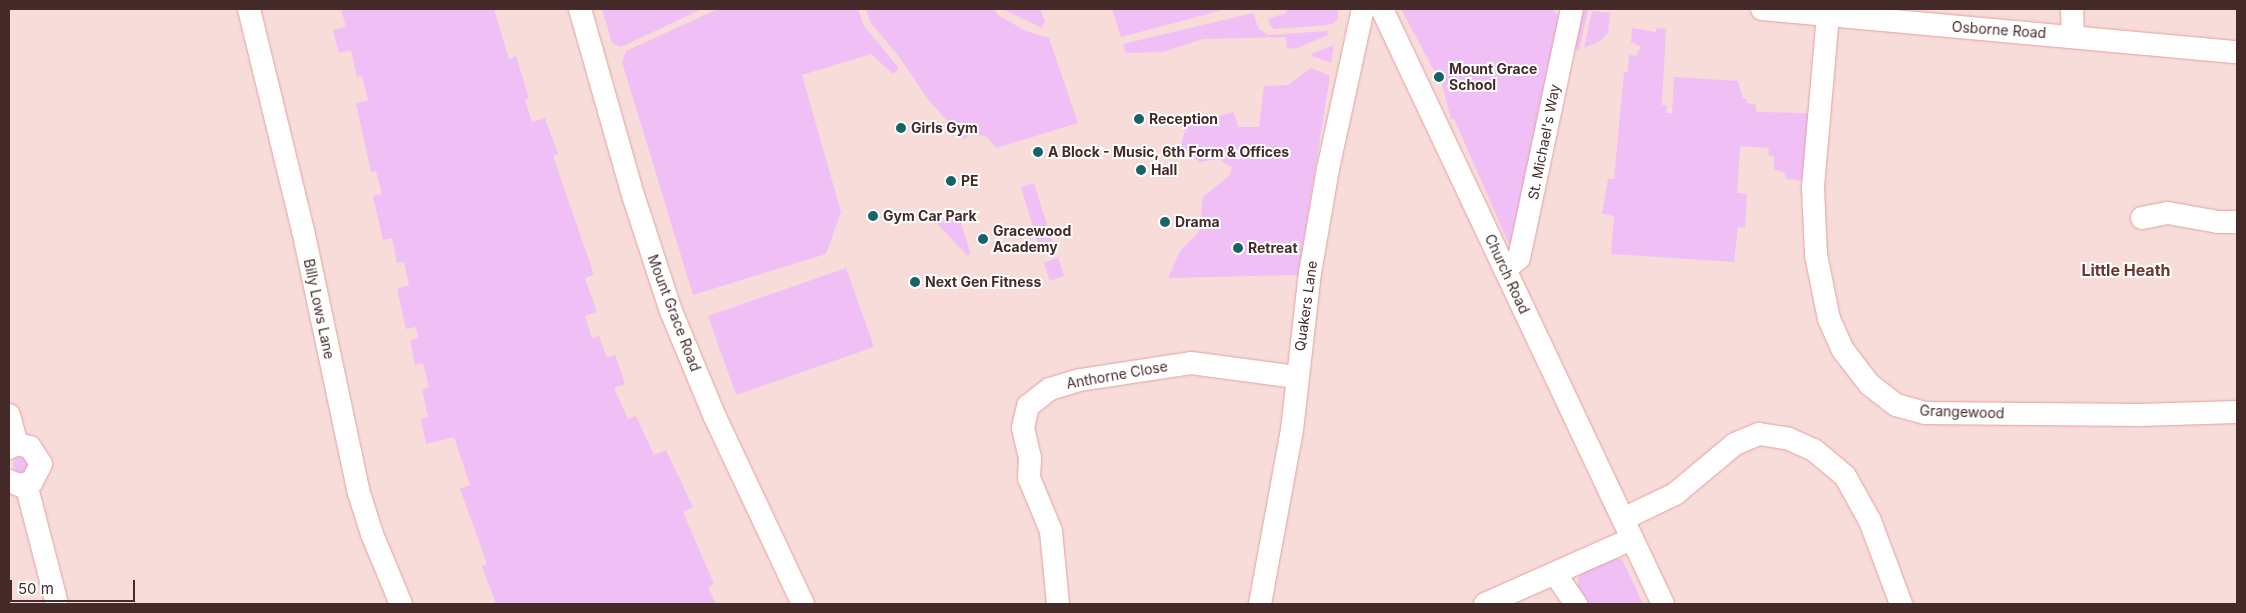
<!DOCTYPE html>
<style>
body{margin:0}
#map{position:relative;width:2246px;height:613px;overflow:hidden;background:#f8dcda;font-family:Inter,sans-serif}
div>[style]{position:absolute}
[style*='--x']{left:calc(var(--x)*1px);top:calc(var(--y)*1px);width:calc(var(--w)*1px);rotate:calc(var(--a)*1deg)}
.green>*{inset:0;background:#f0bff6}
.round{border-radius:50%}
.roads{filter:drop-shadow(0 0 1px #e3a29e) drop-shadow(0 0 1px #e3a29e)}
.minor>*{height:22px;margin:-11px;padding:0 11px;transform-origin:11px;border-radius:11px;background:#fff}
.dots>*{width:14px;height:14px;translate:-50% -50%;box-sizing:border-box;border:2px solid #fff;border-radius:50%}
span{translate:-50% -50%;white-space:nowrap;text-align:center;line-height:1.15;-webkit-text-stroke:4px #fff;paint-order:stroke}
.street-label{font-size:14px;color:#442a28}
.poi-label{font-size:14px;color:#442a28;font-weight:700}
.left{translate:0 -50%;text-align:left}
.quarter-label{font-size:16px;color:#6c3534;font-weight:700}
.frame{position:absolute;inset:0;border:10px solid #442a28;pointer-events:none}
.scale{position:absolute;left:10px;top:580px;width:125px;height:22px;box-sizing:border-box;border:2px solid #442a28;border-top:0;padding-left:6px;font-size:15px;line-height:18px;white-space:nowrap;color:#442a28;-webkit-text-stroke:4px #fff;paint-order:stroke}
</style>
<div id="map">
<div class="green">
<div style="clip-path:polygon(341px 9px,494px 9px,509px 59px,516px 56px,529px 98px,525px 100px,532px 122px,545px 118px,558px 154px,553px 156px,594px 275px,585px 278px,597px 312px,585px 316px,592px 338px,599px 336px,607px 358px,615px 355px,625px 384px,614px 388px,628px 419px,636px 416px,654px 455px,666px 450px,693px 507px,683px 512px,714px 584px,708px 587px,716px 604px,496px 604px,482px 566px,487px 564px,460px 489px,470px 485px,454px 437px,426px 444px,421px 419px,428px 417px,422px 389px,429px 387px,423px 363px,415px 365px,410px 340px,418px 338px,416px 327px,406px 329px,397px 289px,409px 285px,404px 262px,397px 263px,392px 238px,383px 240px,373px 196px,382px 194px,376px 171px,371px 172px,356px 103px,368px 100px,362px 76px,357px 77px,351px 50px,339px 53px,333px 30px,346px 27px)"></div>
<div style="clip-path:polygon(602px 9px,702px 9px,621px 47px,612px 43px)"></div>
<div style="clip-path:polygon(718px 9px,858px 9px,864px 26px,899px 68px,893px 74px,871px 54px,802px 75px,841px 212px,826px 254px,693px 295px,622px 62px,626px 51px)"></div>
<div style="clip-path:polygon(866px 9px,994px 9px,998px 15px,1026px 31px,1049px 38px,1078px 123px,996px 148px,987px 137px,971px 133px,964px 140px,927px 98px,900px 58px,870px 22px)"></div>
<div style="clip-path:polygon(1002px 9px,1040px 9px,1045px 21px,1042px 28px)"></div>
<div style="clip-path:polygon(1112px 9px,1226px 9px,1121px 37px)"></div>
<div style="clip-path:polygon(1287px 9px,1338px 9px,1338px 18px,1333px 24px,1317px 26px,1274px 29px,1270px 25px,1268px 19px,1286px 13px)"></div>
<div style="clip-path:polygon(1401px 9px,1551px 9px,1561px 17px,1517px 239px,1509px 244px,1454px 119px,1451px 119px,1438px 70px,1435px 72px)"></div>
<div style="clip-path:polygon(1579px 9px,1588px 10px,1579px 50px,1571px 48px)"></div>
<div style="clip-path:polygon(1592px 11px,1610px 13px,1608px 33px,1600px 41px,1584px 48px)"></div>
<div style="clip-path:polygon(1253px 13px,1259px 29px,1269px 35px,1327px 31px,1328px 35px,1297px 48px,1287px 49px,1286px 37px,1203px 39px,1163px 52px,1126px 53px,1123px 44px)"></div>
<div style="clip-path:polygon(1632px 28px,1656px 32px,1656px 28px,1666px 29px,1662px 105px,1667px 105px,1666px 113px,1672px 113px,1674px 77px,1738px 81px,1743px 99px,1747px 99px,1747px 103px,1756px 105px,1756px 112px,1809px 113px,1803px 181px,1786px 179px,1785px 173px,1774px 169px,1774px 156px,1768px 155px,1769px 148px,1740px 146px,1737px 193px,1747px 194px,1745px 228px,1738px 227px,1734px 262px,1611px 254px,1614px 216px,1602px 214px,1608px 179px,1614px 179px,1624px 72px,1628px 72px,1629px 54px,1636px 56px,1641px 47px,1631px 42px)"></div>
<div style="clip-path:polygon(1334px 45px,1331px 63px,1312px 56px,1313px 53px)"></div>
<div style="clip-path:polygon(1311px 68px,1330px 76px,1298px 275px,1168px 278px,1180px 251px,1199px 232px,1203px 197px,1230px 175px,1232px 167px,1218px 159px,1200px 162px,1180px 148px,1187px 124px,1234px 112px,1238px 127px,1259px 127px,1264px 86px,1288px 85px)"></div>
<div style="clip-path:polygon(1034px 183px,1055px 250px,1044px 254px,1041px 253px,1021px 187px)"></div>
<div style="clip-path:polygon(958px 214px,971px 254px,967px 255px,937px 224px)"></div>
<div style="clip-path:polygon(1058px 257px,1064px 276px,1050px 281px,1044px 263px)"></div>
<div style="clip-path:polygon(846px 268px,874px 347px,736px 395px,708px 316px)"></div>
<div class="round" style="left:13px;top:457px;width:16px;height:16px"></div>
<div style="clip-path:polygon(1613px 558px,1622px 559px,1643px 604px,1584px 604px,1577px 587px,1579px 577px,1585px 569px)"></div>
</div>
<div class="roads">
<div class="minor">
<div style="--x:249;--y:9;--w:228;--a:76.3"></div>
<div style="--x:303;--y:230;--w:269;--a:78"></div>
<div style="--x:359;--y:493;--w:43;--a:72.4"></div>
<div style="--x:372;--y:534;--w:76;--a:67.5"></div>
<div style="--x:580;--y:9;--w:193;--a:74.1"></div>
<div style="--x:633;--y:195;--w:122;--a:71.9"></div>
<div style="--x:671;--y:311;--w:115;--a:67.5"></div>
<div style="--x:715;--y:417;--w:207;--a:64.8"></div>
<div style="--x:1382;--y:9;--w:658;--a:64.72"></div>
<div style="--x:1762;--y:9;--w:477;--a:5.2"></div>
<div style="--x:2072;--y:9;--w:26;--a:88"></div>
<div style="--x:1828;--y:15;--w:174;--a:95"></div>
<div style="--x:1813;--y:188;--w:67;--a:87.4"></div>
<div style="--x:1816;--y:255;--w:65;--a:78.5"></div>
<div style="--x:1829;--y:319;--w:34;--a:66"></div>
<div style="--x:1843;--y:350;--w:43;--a:52.6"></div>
<div style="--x:1869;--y:384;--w:34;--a:38"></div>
<div style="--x:1896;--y:405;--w:30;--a:15"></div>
<div style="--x:1925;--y:413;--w:215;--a:0.5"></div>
<div style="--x:2140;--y:415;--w:97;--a:-1.8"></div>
<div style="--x:2142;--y:218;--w:26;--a:-11"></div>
<div style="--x:2168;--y:213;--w:51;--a:10.2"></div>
<div style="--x:2218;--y:222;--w:19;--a:0"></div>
<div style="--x:1505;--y:270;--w:18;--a:-41"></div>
<div style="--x:1519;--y:258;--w:255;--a:-78"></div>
<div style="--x:9;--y:415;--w:30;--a:75"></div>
<div style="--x:9;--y:448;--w:9;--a:-27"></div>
<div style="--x:17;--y:444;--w:13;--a:13"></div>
<div style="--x:30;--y:447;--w:20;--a:57"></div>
<div style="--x:41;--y:464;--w:20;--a:117"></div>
<div style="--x:32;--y:482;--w:13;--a:167"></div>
<div style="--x:19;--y:485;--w:11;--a:-158"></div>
<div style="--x:26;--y:484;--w:124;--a:75.5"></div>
<div style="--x:1623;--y:519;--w:58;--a:-25.7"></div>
<div style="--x:1675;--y:494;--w:78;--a:-39.8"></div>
<div style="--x:1735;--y:444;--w:26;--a:-23"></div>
<div style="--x:1759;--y:434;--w:30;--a:9"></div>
<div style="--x:1789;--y:439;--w:27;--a:24"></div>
<div style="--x:1814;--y:450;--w:40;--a:40"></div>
<div style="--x:1845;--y:476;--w:51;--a:60.9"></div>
<div style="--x:1870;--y:521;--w:89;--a:69.5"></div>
<div style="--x:1555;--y:574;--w:37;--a:55"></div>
<div style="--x:1058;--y:604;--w:73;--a:-95.5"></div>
<div style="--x:1051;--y:531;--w:57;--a:-112.5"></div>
<div style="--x:1029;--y:478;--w:20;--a:-87"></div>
<div style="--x:1030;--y:458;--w:31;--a:-103"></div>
<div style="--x:1023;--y:428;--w:23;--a:-77"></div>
<div style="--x:1028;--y:406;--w:28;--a:-38"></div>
<div style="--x:1050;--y:389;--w:31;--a:-17"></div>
<div style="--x:1080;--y:380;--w:112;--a:-8.7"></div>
<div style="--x:1191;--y:363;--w:106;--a:7.6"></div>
<div style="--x:1260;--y:604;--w:177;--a:-79.6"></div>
<div style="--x:1292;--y:430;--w:158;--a:-83.5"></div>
<div style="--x:1310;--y:273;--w:106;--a:-80.2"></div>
<div style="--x:1328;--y:169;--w:164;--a:-77.7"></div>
<div style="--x:1485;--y:604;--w:161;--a:-23.9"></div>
</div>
</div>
<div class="dots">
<div style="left:1439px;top:77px;background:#16646a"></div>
<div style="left:1139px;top:119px;background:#16646a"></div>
<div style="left:901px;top:128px;background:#16646a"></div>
<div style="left:1038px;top:152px;background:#16646a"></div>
<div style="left:1141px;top:170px;background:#16646a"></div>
<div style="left:951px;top:181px;background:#16646a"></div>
<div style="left:873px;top:216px;background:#16646a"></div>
<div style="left:1165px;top:222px;background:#16646a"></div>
<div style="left:983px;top:239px;background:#16646a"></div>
<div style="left:1238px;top:248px;background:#16646a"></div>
<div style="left:915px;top:282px;background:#16646a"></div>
</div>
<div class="street-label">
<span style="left:1999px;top:30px;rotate:4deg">Osborne Road</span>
<span style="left:1544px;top:142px;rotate:-79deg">St. Michael's Way</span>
<span style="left:1507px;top:274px;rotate:65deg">Church Road</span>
<span style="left:1306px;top:306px;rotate:-82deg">Quakers Lane</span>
<span style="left:319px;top:309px;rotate:78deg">Billy Lows Lane</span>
<span style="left:674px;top:313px;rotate:69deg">Mount Grace Road</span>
<span style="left:1117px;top:375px;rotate:-10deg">Anthorne Close</span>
<span style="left:1962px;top:412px;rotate:2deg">Grangewood</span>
</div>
<div class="poi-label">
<span class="left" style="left:1449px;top:77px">Mount Grace<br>School</span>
<span class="left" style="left:1149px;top:119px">Reception</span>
<span class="left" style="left:911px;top:128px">Girls Gym</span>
<span class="left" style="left:1048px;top:152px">A Block - Music, 6th Form &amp; Offices</span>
<span class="left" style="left:1151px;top:170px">Hall</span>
<span class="left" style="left:961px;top:181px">PE</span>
<span class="left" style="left:883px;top:216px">Gym Car Park</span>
<span class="left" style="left:1175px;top:222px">Drama</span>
<span class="left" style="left:993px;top:239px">Gracewood<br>Academy</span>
<span class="left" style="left:1248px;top:248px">Retreat</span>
<span class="left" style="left:925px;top:282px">Next Gen Fitness</span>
</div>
<div class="quarter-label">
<span style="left:2126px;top:270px">Little Heath</span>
</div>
<div class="frame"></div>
<div class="scale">50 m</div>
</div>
